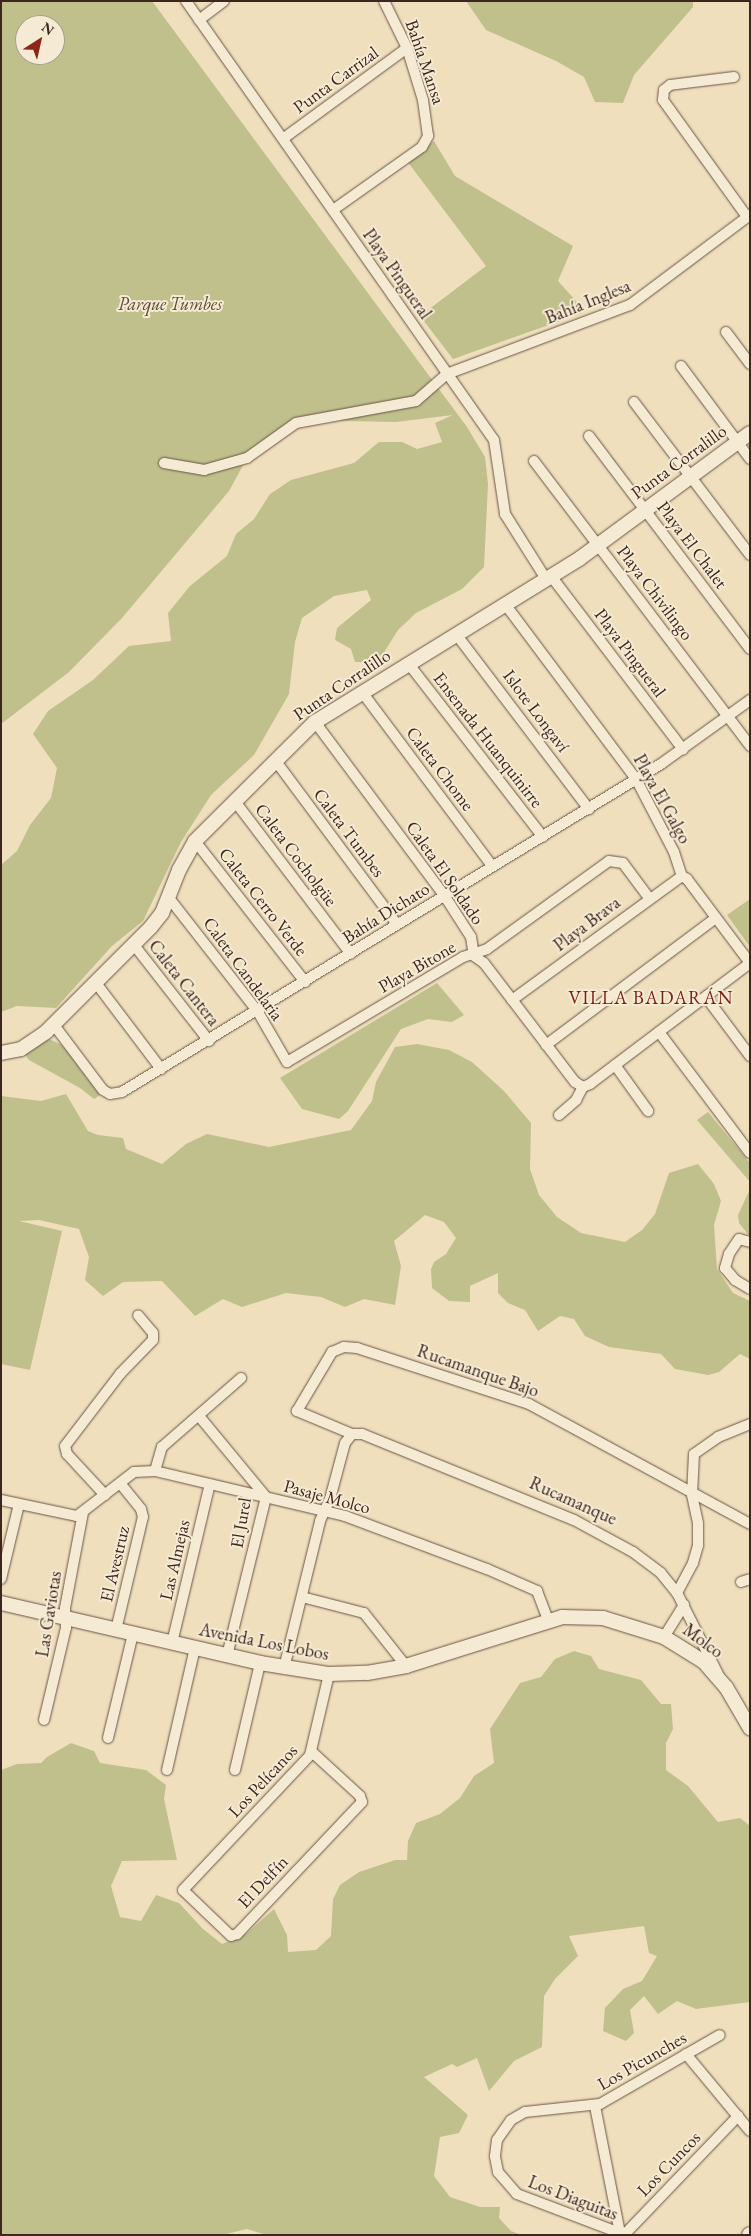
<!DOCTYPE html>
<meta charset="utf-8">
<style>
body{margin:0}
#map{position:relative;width:751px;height:2236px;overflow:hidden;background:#efdfbd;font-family:"EB Garamond",serif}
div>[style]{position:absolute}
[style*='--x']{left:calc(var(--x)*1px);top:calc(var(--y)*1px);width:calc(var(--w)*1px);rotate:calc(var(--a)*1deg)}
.green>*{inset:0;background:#c0c08c}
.roads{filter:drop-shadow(0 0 1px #6a5445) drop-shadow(0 0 1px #6a5445)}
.street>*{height:10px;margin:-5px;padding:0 5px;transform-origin:5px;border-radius:5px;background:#f5ead4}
.secondary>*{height:14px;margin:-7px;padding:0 7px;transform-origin:7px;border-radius:7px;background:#f5ead4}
span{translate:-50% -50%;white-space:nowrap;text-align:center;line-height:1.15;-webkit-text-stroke:4px #f5ead4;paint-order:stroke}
.street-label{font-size:18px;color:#3d261d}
.park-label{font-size:18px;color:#5e4c39;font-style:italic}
.neighbourhood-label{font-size:19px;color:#7a1f14;letter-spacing:1px}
.frame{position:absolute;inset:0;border:2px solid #3d261d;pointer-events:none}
.north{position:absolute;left:15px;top:15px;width:50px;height:50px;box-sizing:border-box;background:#f5ead4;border:1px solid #ab9c8b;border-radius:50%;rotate:35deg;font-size:14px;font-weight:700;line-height:20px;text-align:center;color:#3d261d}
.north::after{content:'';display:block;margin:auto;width:18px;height:22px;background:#8f2418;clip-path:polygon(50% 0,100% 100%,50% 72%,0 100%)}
</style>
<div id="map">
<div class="green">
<div style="clip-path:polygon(evenodd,1px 1px,152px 1px,467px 427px,485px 457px,488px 484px,484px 567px,462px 589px,416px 613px,398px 630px,383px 654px,371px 662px,355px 662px,351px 649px,335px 640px,337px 628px,371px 600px,367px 590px,334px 596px,302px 618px,295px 642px,289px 694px,254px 755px,211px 795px,181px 842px,143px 921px,112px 946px,56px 1008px,17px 1006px,1px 1012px,1px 865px,17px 851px,30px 825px,51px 798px,57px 768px,33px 734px,48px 711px,93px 680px,129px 646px,171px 641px,168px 613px,190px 586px,227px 556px,236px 534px,254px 519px,270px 494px,291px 480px,354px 463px,379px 442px,402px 442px,417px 449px,442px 442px,435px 423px,453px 415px,396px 422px,295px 420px,247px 458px,229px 491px,122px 618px,69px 672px,1px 724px,1px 1px,25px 25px,55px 25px,55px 55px,25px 55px,25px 25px)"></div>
<div style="clip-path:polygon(466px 1px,693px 1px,693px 7px,634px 75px,623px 103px,595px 102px,584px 77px,556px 61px,486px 30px)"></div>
<div style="clip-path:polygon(434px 141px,455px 176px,573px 246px,558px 281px,577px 302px,582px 313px,453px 359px,420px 316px,486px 266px,407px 161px)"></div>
<div style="clip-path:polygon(750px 899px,750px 947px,727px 915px)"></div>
<div style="clip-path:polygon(437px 983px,464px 1015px,452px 1022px,428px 1019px,401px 1029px,348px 1111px,339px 1119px,302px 1109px,280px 1078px)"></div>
<div style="clip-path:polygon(49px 1039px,62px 1045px,100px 1095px,94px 1099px,80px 1088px,29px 1060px,23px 1052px)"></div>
<div style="clip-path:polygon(417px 1044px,449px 1050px,472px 1062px,504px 1091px,531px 1123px,530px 1169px,539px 1195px,557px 1217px,581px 1233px,625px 1242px,642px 1230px,655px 1214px,669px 1173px,698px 1164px,714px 1184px,721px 1201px,714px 1225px,717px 1269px,733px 1293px,750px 1301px,750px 1359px,740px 1354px,719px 1372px,708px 1375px,675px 1369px,661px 1354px,609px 1347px,585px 1336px,574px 1319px,560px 1316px,538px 1331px,525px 1310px,508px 1303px,498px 1293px,498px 1273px,470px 1286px,470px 1302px,449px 1301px,432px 1288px,431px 1269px,434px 1262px,446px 1254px,456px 1238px,444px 1222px,425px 1215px,394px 1241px,401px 1266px,395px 1305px,364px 1299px,345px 1307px,321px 1297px,286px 1293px,242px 1307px,223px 1299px,195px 1316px,162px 1281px,123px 1282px,103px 1296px,85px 1280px,89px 1257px,79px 1229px,39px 1220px,19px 1221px,62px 1231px,30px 1370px,1px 1364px,1px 1096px,41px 1101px,66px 1094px,88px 1131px,98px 1135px,123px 1138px,126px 1149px,162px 1164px,186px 1144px,207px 1134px,269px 1147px,351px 1130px,372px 1101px,376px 1082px,395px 1047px)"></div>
<div style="clip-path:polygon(708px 1112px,750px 1163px,750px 1182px,697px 1120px)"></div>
<div style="clip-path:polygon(750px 1189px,750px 1237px,739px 1223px,738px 1215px)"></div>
<div style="clip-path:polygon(574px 1651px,591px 1656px,599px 1669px,641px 1680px,661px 1704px,671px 1704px,673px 1729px,666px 1743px,666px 1770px,688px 1786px,718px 1822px,740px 1818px,750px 1826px,750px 2002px,696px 2009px,677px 2001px,658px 2014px,644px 1996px,630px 2010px,634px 2033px,626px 2041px,603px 2031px,605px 2008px,623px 1989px,642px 1981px,657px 1956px,649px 1953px,644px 1926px,569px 1936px,578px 1956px,555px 1979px,544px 1996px,542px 2047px,514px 2061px,489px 2091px,477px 2058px,457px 2067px,452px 2064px,424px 2077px,468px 2115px,459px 2133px,440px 2137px,434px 2176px,450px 2197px,480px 2207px,500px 2207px,499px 2218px,511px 2231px,521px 2235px,266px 2235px,247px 2229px,222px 2235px,1px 2235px,1px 1770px,17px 1764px,41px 1763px,47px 1757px,71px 1743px,94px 1751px,100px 1763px,146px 1770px,166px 1785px,164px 1799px,177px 1860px,122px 1861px,111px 1886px,120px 1917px,141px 1921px,156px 1895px,179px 1903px,203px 1929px,222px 1944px,246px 1934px,274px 1909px,287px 1935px,288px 1952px,316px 1950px,331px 1936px,333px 1899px,340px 1885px,359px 1872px,395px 1860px,407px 1860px,408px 1841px,416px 1823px,440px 1814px,460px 1798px,474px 1776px,494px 1763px,490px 1729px,520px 1683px,541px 1677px,555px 1659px)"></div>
</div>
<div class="roads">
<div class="street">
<div style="--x:186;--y:1;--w:536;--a:54.95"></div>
<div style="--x:494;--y:440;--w:75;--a:81.5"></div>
<div style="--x:505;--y:514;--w:77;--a:57.8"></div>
<div style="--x:199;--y:20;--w:31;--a:-37"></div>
<div style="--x:734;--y:77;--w:64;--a:172.9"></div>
<div style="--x:670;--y:85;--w:8;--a:140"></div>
<div style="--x:664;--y:90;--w:10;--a:96"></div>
<div style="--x:663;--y:100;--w:144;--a:54.3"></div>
<div style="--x:284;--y:138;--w:152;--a:-36.2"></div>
<div style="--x:333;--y:210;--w:109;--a:-35.3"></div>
<div style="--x:422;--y:147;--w:13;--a:-61"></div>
<div style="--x:428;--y:136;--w:36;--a:-98"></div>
<div style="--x:423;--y:100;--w:54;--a:-107.1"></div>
<div style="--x:407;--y:48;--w:52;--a:-116.1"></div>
<div style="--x:726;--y:332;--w:40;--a:53"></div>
<div style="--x:681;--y:366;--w:116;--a:53.4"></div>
<div style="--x:634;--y:402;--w:192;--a:52.8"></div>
<div style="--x:589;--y:436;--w:267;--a:52.9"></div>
<div style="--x:534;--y:461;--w:358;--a:52.8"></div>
<div style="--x:164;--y:463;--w:41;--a:9.9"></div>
<div style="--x:204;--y:470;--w:45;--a:-15.6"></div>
<div style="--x:247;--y:458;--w:60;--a:-35.5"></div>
<div style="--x:296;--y:423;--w:122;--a:-10.4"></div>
<div style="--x:416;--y:401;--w:41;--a:-41.1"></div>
<div style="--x:447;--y:374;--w:196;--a:-20.7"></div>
<div style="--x:630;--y:305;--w:150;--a:-36.9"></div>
<div style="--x:551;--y:576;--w:218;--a:52.7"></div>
<div style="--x:505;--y:604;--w:219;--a:53.2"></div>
<div style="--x:636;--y:779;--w:82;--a:62.5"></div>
<div style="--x:674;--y:852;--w:25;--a:72"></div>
<div style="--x:682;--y:876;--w:6;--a:31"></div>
<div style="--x:687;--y:879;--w:105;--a:53.1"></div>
<div style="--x:456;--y:634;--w:220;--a:52.8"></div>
<div style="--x:408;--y:663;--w:220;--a:52.2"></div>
<div style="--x:362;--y:692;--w:217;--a:53.2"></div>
<div style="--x:315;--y:722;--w:216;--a:53.3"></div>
<div style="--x:444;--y:895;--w:50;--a:57.3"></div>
<div style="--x:471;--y:937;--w:19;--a:81"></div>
<div style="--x:275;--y:760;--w:204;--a:53.4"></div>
<div style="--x:234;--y:800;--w:193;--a:52.8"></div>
<div style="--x:195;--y:841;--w:179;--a:52"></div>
<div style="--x:169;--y:898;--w:145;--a:52"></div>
<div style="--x:258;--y:1012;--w:58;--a:59.9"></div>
<div style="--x:287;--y:1062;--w:205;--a:-30.8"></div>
<div style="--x:463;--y:957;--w:25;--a:-18"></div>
<div style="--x:487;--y:949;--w:150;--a:-35.8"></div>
<div style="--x:609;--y:861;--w:14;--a:8"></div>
<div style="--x:623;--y:863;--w:44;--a:53.4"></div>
<div style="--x:134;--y:945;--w:122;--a:52"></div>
<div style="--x:474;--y:956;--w:12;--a:35"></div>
<div style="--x:484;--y:963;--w:150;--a:52.6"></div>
<div style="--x:575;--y:1082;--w:9;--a:32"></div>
<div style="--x:96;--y:983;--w:108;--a:52.9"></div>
<div style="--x:706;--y:997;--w:74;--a:53.3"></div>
<div style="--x:512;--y:1000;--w:210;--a:-36.1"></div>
<div style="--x:54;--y:1025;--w:81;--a:53"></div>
<div style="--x:103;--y:1090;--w:8;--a:30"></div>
<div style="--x:110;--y:1094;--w:12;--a:-9"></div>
<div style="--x:122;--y:1092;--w:631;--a:-31.32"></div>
<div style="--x:661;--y:764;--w:110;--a:-35.7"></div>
<div style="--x:659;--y:1032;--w:151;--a:53.1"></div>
<div style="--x:546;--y:1045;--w:212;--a:-36.8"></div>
<div style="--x:615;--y:1065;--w:57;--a:54.3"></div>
<div style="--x:583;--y:1087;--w:8;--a:-23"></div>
<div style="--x:590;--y:1084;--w:201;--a:-37.1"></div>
<div style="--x:559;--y:1115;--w:23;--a:-41"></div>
<div style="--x:576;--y:1100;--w:15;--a:-62"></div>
<div style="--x:750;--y:1242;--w:11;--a:-165"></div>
<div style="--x:739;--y:1239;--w:18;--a:124"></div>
<div style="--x:729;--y:1254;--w:15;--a:106"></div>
<div style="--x:725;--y:1268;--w:16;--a:50"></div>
<div style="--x:735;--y:1280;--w:17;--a:31"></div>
<div style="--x:199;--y:1416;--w:105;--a:50.4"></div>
<div style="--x:266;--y:1497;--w:164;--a:103.8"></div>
<div style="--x:155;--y:1471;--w:25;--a:-74"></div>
<div style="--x:162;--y:1447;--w:105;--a:-41.1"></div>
<div style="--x:105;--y:1495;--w:56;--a:-132.8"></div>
<div style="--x:67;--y:1454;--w:8;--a:-104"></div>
<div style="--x:65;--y:1446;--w:91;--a:-52.6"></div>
<div style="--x:120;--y:1374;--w:47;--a:-45.9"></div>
<div style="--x:153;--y:1340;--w:7;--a:-90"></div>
<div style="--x:153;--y:1333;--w:23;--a:-130"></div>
<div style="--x:1;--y:1500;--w:78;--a:11.9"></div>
<div style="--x:77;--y:1516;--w:72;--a:-37.7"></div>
<div style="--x:134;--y:1472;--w:21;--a:-3"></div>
<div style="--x:155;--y:1471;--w:195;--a:13.3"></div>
<div style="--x:345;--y:1516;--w:152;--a:20.5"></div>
<div style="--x:487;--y:1569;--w:55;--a:23.7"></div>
<div style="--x:537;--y:1591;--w:31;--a:69"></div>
<div style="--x:1;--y:1579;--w:77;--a:-76.5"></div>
<div style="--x:741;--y:1582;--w:9;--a:-18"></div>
<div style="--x:677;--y:1593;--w:34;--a:-62"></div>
<div style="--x:693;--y:1563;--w:19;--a:-74"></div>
<div style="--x:698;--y:1545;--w:22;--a:-90"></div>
<div style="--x:698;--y:1523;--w:29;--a:-102"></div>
<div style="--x:692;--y:1495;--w:41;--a:-87.2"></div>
<div style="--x:694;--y:1454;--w:29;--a:-35"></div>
<div style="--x:718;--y:1437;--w:35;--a:-22"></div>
<div style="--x:302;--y:1597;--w:64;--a:14.5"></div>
<div style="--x:364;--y:1613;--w:68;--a:51.6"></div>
<div style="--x:116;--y:1630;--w:116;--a:-76.6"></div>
<div style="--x:143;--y:1517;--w:8;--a:-104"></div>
<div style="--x:141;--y:1509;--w:33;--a:-129"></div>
<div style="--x:664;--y:1637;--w:38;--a:-58"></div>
<div style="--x:172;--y:1643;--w:163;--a:-76.6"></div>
<div style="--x:284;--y:1668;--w:151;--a:-76.2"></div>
<div style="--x:320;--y:1521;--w:24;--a:-66"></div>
<div style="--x:330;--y:1499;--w:58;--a:-75"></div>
<div style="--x:345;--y:1443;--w:11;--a:-52"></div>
<div style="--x:718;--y:1674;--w:91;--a:-116.8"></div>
<div style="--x:677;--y:1593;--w:26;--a:-129"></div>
<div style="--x:661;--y:1573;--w:35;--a:-143"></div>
<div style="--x:633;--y:1552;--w:67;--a:-151.5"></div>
<div style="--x:574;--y:1520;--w:229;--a:-157.9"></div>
<div style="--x:362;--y:1434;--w:10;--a:180"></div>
<div style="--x:352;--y:1434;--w:60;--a:-157.3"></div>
<div style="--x:297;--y:1411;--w:69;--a:-59.3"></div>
<div style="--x:332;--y:1352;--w:13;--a:-23"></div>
<div style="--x:344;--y:1347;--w:13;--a:4"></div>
<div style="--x:357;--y:1348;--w:181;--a:18"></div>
<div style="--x:529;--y:1404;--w:251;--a:28.5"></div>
<div style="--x:44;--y:1720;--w:95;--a:-76.6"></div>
<div style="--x:66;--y:1628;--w:20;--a:-93"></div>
<div style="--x:65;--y:1608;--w:97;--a:-79.3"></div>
<div style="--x:108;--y:1738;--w:107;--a:-76.5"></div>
<div style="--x:312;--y:1752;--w:65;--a:42.5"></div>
<div style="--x:360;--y:1796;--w:6;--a:72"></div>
<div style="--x:362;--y:1802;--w:182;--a:133.4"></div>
<div style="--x:237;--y:1934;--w:6;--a:162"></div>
<div style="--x:231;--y:1936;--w:66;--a:-136.2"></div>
<div style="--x:183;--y:1890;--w:185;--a:-46.7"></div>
<div style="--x:310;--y:1755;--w:83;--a:-76.8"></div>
<div style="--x:167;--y:1770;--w:125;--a:-77.1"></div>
<div style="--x:235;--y:1770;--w:110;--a:-76.8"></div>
<div style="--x:686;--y:2054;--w:100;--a:50.3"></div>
<div style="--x:595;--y:2106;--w:129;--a:78.9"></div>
<div style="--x:624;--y:2235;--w:165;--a:-46.2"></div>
<div style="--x:625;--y:2235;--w:116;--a:-159.2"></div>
<div style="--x:517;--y:2194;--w:29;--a:-131"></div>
<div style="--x:498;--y:2172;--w:16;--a:-101"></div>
<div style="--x:495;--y:2156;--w:16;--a:-83"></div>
<div style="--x:497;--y:2140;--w:24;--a:-55"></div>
<div style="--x:511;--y:2120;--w:16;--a:-30"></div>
<div style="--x:525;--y:2112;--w:75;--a:-6.1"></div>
<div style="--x:600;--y:2104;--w:138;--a:-29.9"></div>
</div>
<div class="secondary">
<div style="--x:1;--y:1053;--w:20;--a:-11"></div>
<div style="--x:21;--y:1049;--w:30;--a:-34"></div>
<div style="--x:46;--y:1032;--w:148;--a:-45"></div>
<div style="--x:151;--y:927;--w:18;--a:-52"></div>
<div style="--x:162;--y:913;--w:46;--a:-68.4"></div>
<div style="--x:179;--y:870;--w:33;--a:-61"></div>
<div style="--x:195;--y:841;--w:169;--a:-44.8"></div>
<div style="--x:315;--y:722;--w:310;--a:-31.7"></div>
<div style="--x:579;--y:559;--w:212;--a:-36.4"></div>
<div style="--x:1;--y:1603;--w:266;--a:13"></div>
<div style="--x:260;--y:1663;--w:70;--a:9.1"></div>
<div style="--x:329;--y:1674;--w:38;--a:-2"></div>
<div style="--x:367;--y:1673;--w:40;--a:-10"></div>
<div style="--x:406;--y:1666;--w:164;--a:-17.4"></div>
<div style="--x:562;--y:1617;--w:41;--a:1.4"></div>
<div style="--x:603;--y:1618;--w:64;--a:17.3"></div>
<div style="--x:664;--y:1637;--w:47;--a:32"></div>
<div style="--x:704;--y:1662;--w:33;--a:49"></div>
<div style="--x:726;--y:1687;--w:48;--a:59.7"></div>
<div style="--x:749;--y:2235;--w:1;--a:-45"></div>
</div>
</div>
<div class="street-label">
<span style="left:425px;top:62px;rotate:71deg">Bahía Mansa</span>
<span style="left:336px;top:80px;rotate:-36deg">Punta Carrizal</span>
<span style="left:397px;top:274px;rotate:55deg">Playa Pingueral</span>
<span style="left:588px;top:302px;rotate:-22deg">Bahía Inglesa</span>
<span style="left:679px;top:462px;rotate:-36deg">Punta Corralillo</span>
<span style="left:692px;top:545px;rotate:53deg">Playa El Chalet</span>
<span style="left:655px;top:593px;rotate:53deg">Playa Chivilingo</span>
<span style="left:630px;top:653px;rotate:53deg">Playa Pingueral</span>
<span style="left:342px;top:685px;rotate:-34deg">Punta Corralillo</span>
<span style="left:536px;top:711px;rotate:53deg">Islote Longaví</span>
<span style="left:488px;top:740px;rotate:52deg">Ensenada Huanquinirre</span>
<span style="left:440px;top:769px;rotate:53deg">Caleta Chome</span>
<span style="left:662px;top:799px;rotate:61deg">Playa El Galgo</span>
<span style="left:349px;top:833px;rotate:53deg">Caleta Tumbes</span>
<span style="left:296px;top:855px;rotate:53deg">Caleta Cocholgüe</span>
<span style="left:445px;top:873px;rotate:55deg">Caleta El Soldado</span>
<span style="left:263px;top:902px;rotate:52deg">Caleta Cerro Verde</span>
<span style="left:386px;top:913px;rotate:-32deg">Bahía Dichato</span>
<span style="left:587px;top:924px;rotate:-37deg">Playa Brava</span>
<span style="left:417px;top:967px;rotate:-30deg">Playa Bitone</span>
<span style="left:243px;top:969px;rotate:54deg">Caleta Candelaria</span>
<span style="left:184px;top:983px;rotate:52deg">Caleta Cantera</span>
<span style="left:478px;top:1371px;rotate:19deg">Rucamanque Bajo</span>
<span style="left:327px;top:1497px;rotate:15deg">Pasaje Molco</span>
<span style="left:573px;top:1501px;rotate:24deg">Rucamanque</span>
<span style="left:241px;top:1523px;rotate:-80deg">El Jurel</span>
<span style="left:175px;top:1560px;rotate:-77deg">Las Almejas</span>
<span style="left:115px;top:1564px;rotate:-77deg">El Avestruz</span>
<span style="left:49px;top:1614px;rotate:-81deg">Las Gaviotas</span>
<span style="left:703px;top:1641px;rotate:36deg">Molco</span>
<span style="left:264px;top:1642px;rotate:11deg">Avenida Los Lobos</span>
<span style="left:263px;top:1781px;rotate:-47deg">Los Pelícanos</span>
<span style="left:263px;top:1882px;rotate:-47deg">El Delfín</span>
<span style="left:642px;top:2061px;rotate:-30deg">Los Picunches</span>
<span style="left:669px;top:2164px;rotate:-46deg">Los Cuncos</span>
<span style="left:573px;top:2198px;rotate:21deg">Los Diaguitas</span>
</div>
<div class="park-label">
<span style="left:170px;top:304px">Parque Tumbes</span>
</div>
<div class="neighbourhood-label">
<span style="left:651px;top:998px">VILLA BADARÁN</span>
</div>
<div class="frame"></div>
<div class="north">N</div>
</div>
